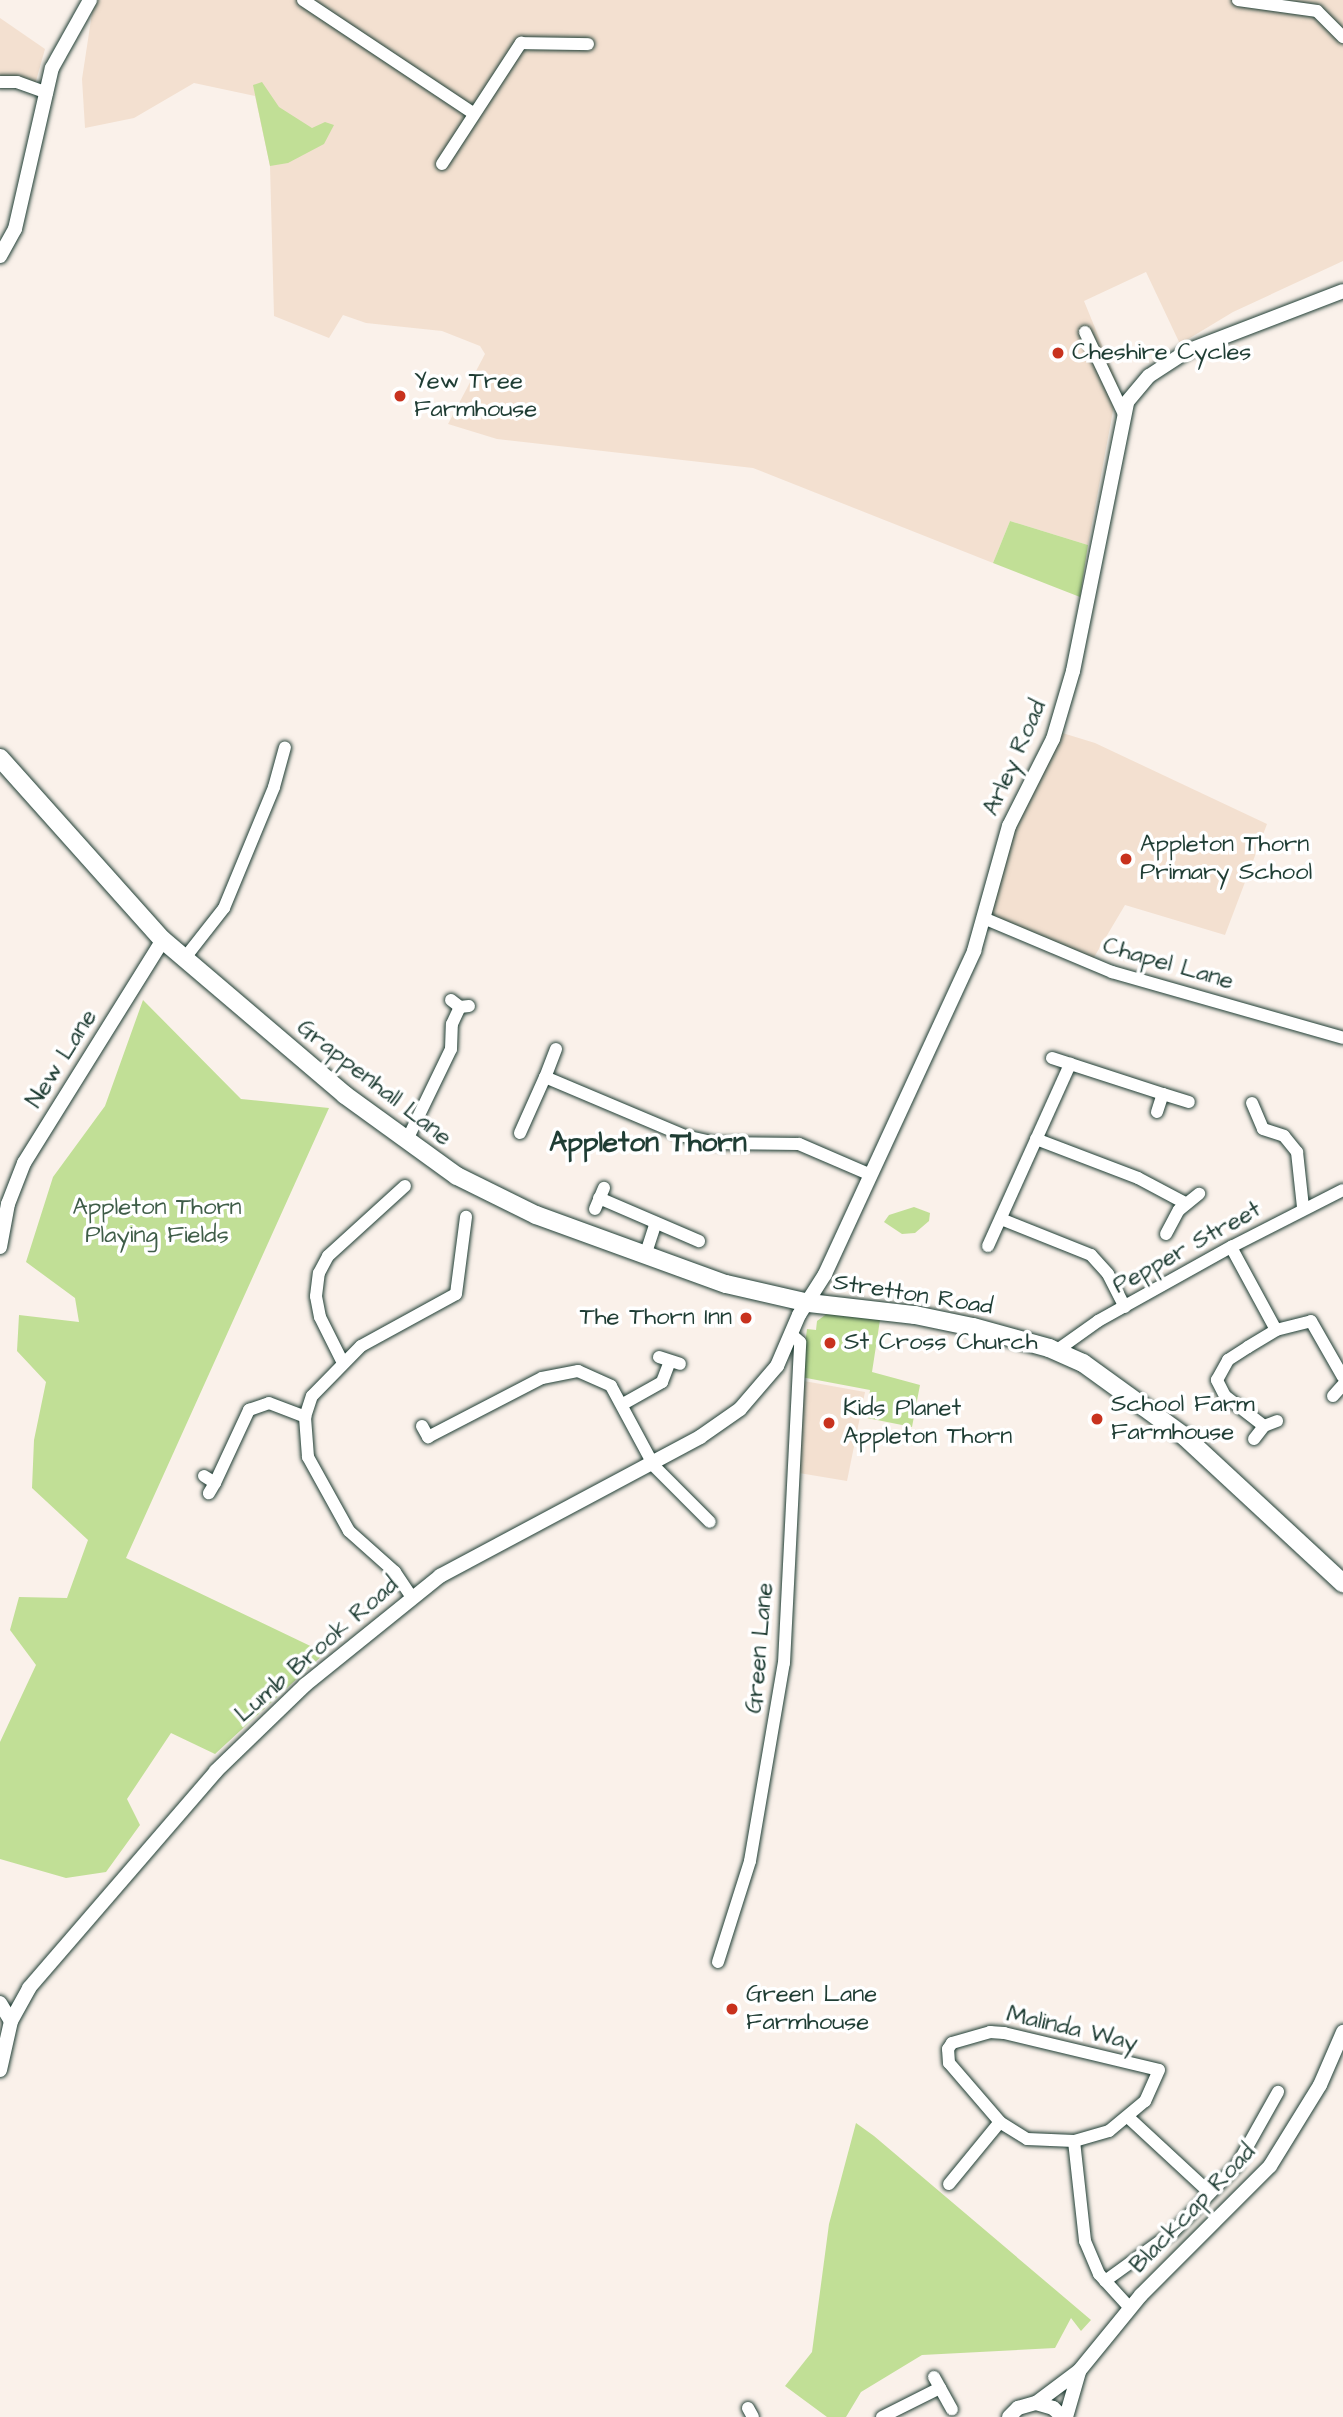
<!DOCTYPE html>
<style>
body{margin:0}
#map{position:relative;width:1343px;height:2417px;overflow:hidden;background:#faf1ea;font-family:"Architects Daughter",sans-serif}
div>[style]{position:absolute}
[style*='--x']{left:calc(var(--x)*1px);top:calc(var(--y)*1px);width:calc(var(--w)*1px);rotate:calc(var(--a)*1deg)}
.built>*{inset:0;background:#f3e0d0}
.green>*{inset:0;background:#c1df96}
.roads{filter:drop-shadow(0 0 2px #1f3d34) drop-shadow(0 0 2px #1f3d34)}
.minor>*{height:12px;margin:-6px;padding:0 6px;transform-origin:6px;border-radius:6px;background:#fff}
.tertiary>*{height:14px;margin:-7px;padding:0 7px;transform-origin:7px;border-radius:7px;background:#fff}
.secondary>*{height:18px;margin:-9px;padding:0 9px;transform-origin:9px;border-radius:9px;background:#fff}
.dots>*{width:19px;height:19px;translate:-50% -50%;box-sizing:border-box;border:4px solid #fff;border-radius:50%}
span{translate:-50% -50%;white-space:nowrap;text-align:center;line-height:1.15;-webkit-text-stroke:7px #fff;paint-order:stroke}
.poi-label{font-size:24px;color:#1f3d34}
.left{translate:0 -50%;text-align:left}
.right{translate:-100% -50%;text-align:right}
.street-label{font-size:24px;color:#1f3d34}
.park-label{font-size:24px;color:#3f5d48}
.quarter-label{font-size:28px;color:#1f3d34;font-weight:700}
</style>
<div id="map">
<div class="built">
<div style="clip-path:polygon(94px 0,1343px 0,1343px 261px,1233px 312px,1180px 344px,1146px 272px,1084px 301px,1118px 384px,1088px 545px,1010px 521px,993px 563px,753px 468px,497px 439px,448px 424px,485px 354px,480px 346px,442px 331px,366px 323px,343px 315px,329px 338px,274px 316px,270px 166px,255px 96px,194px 83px,134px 118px,85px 128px,82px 79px)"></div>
<div style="clip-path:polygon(0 18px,45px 49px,34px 88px,0 84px)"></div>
<div style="clip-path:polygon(1056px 731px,1095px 743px,1267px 824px,1225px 935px,1125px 905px,1090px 964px,986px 919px,1003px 844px)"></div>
<div style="clip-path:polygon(804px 1381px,865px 1392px,847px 1481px,799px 1473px)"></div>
</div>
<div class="green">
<div style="clip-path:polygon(262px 82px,279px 107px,312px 128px,325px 122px,334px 125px,324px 144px,288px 163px,270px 166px,253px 85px)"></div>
<div style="clip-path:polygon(1010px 521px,1088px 545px,1080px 597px,993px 563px)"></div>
<div style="clip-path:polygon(143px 1000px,241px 1099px,329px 1108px,126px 1558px,325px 1653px,215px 1754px,171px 1733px,127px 1799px,140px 1825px,106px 1872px,66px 1878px,0 1859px,0 1742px,36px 1665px,10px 1630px,19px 1597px,67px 1598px,88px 1540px,32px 1488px,34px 1440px,46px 1382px,17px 1351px,19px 1315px,79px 1322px,75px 1298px,26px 1262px,53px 1177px,105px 1106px)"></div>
<div style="clip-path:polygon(914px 1207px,930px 1213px,929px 1221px,915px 1233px,902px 1234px,884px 1222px,889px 1215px)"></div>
<div style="clip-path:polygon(828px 1313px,880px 1320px,872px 1372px,920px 1385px,912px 1427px,867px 1418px,870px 1390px,801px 1377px,807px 1329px,816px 1330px,817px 1321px)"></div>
<div style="clip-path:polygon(856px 2123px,874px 2136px,1091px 2320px,1081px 2331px,1071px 2318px,1055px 2348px,922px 2355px,861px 2392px,846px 2417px,827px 2417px,785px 2386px,812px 2352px,829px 2224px)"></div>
</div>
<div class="roads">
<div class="minor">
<div style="--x:303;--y:0;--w:204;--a:33.6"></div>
<div style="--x:1238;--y:0;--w:80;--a:7.9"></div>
<div style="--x:1317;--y:11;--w:37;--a:45"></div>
<div style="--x:0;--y:82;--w:17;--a:0"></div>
<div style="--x:17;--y:82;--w:32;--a:20"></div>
<div style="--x:442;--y:164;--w:145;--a:-56.9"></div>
<div style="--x:521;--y:43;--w:67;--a:0.9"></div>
<div style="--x:1085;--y:332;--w:89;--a:64.6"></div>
<div style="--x:986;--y:919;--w:137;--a:22.8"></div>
<div style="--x:1112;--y:972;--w:240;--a:15.9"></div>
<div style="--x:184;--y:959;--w:65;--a:-51.9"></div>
<div style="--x:224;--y:908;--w:131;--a:-67.5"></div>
<div style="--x:274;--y:787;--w:41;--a:-74.6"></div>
<div style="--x:451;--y:1000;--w:11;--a:38"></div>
<div style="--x:460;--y:1007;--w:9;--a:-6"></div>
<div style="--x:556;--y:1049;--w:30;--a:111"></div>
<div style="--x:545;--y:1077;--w:152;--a:22.9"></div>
<div style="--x:685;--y:1136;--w:32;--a:13"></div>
<div style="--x:716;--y:1143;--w:83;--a:0.7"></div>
<div style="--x:799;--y:1144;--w:78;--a:23.3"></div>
<div style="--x:1052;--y:1058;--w:117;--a:18"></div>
<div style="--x:1252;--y:1103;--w:28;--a:67"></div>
<div style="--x:1263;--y:1129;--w:22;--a:18"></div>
<div style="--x:1284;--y:1136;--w:21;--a:51"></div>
<div style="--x:1297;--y:1152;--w:55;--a:83.8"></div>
<div style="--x:1157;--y:1112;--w:19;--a:-72"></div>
<div style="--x:1163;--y:1094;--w:27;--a:17"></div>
<div style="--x:520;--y:1133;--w:61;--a:-65.9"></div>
<div style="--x:1036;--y:1139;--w:109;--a:20.9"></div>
<div style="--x:1138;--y:1178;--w:53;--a:28"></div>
<div style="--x:406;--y:1142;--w:103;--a:-64.2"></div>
<div style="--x:451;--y:1049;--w:25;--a:-88"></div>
<div style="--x:452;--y:1024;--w:19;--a:-65"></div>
<div style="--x:599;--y:1198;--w:109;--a:23.3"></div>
<div style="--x:595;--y:1209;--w:23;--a:-67"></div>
<div style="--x:1001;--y:1219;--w:97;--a:21.8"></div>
<div style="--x:1091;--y:1255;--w:25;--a:48"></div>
<div style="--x:1108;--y:1274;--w:37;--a:63"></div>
<div style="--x:1166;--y:1234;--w:27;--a:-62"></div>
<div style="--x:1179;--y:1210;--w:26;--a:-39"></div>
<div style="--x:988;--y:1246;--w:200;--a:-65.7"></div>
<div style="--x:1231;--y:1247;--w:94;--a:61.5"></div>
<div style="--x:645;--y:1256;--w:35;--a:-72"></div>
<div style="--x:1056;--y:1351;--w:52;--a:-35.5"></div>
<div style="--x:1098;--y:1321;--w:154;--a:-29.1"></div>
<div style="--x:1233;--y:1246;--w:123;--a:-27"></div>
<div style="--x:659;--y:1357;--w:22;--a:18"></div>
<div style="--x:343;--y:1363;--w:51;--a:-116.6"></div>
<div style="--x:320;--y:1317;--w:21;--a:-101"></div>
<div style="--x:316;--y:1296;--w:23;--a:-83"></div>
<div style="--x:319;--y:1273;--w:19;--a:-62"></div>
<div style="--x:328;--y:1256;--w:104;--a:-42.3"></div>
<div style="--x:1333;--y:1396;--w:15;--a:-48"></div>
<div style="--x:623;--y:1404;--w:45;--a:-29.4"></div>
<div style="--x:662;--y:1382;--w:22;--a:-69"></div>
<div style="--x:422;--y:1426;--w:13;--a:61"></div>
<div style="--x:428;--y:1437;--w:128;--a:-27.4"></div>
<div style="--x:542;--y:1378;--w:37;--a:-11"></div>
<div style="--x:578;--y:1371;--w:36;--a:24"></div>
<div style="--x:611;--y:1386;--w:86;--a:61.7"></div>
<div style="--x:1264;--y:1426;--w:49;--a:-142.4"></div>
<div style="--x:1225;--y:1396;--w:18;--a:-117"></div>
<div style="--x:1217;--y:1380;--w:23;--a:-61"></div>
<div style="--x:1228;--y:1360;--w:24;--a:-33"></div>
<div style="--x:1248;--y:1347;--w:33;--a:-31"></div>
<div style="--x:1276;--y:1330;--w:36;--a:-14"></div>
<div style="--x:1311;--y:1321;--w:64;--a:60.3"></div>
<div style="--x:1254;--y:1439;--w:16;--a:-52"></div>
<div style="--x:1264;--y:1426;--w:14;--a:-21"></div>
<div style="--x:651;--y:1463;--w:83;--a:45"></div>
<div style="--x:204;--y:1476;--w:13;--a:32"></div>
<div style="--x:215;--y:1483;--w:12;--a:121"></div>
<div style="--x:215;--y:1483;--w:81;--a:-65"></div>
<div style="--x:249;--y:1410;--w:21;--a:-19"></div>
<div style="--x:269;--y:1403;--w:39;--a:21"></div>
<div style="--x:411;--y:1596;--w:29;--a:-124"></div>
<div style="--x:395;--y:1572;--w:62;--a:-138.3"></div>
<div style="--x:349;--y:1531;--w:85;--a:-119"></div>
<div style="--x:308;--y:1457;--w:40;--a:-94.3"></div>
<div style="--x:305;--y:1417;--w:22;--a:-72"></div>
<div style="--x:312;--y:1396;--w:70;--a:-45.6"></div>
<div style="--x:361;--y:1346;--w:108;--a:-28.7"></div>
<div style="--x:456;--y:1294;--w:78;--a:-82.6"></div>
<div style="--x:718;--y:1962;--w:106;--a:-72.4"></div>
<div style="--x:750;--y:1861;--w:201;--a:-80.3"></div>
<div style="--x:784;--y:1663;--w:321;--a:-87.1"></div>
<div style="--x:800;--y:1342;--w:11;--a:-139"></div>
<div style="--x:990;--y:2032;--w:14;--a:4"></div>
<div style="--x:1004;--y:2033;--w:159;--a:13.4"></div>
<div style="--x:1159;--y:2070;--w:34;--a:114"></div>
<div style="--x:1145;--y:2101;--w:47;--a:140.2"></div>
<div style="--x:1109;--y:2131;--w:36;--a:164"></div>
<div style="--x:1074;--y:2141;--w:47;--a:-177.6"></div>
<div style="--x:1027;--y:2139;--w:32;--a:-148"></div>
<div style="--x:1000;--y:2122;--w:78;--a:-130.8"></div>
<div style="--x:949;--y:2063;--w:14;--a:-94"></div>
<div style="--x:948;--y:2049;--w:7;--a:-56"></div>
<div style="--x:952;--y:2043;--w:40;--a:-16"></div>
<div style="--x:1129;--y:2118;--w:110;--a:42.8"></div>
<div style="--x:1074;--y:2141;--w:101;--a:83.7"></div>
<div style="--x:1085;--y:2241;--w:36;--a:67"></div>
<div style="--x:1099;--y:2274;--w:46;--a:47.6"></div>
<div style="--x:949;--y:2184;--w:80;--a:-50.6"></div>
<div style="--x:1105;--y:2281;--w:84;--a:-35.8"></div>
<div style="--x:1173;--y:2232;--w:93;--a:-46.3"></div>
<div style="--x:1237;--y:2165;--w:84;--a:-60.7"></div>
<div style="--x:934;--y:2377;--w:37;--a:61"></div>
<div style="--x:748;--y:2408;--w:10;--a:61"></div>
<div style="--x:882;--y:2417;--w:65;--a:-26.6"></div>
</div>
<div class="tertiary">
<div style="--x:0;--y:256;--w:31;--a:-61"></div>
<div style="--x:15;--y:229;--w:165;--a:-77.1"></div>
<div style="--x:52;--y:68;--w:78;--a:-60.8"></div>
<div style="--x:0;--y:1247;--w:44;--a:-79.5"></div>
<div style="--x:8;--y:1204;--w:44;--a:-68.7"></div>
<div style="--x:24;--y:1163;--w:263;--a:-58.1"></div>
<div style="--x:0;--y:2003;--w:21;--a:59"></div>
<div style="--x:0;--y:2070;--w:50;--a:-77.3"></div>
<div style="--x:11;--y:2021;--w:38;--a:-61"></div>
<div style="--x:29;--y:1988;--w:286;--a:-49.2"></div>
<div style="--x:216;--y:1771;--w:124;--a:-44"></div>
<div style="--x:305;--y:1685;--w:174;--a:-38.9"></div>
<div style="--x:440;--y:1576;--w:295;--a:-28.1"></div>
<div style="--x:700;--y:1437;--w:49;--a:-35"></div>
<div style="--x:740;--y:1409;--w:57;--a:-49.3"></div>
<div style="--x:777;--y:1366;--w:56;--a:-66.7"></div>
<div style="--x:799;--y:1315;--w:49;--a:-57.6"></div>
<div style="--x:825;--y:1274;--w:356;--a:-65.2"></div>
<div style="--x:974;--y:951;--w:130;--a:-74.4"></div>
<div style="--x:1009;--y:826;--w:97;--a:-63.2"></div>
<div style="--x:1053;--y:739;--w:71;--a:-73.6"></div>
<div style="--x:1073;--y:671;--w:274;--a:-78.6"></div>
<div style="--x:1127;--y:402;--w:34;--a:-50"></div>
<div style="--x:1149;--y:376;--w:45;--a:-33.3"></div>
<div style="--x:1187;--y:351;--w:167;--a:-21"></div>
<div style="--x:1036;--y:2403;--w:54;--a:-36.7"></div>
<div style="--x:1079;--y:2371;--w:98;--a:-50.8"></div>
<div style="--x:1141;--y:2295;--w:182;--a:-45"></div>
<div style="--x:1270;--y:2166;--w:95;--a:-58.3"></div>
<div style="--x:1320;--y:2085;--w:58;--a:-66.5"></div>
<div style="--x:1009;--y:2417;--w:13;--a:-45"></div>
<div style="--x:1018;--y:2408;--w:19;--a:-16"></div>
<div style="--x:1036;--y:2403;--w:18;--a:16"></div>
<div style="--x:1053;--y:2408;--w:13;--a:42"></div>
<div style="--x:1066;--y:2417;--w:47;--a:-73.9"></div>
</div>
<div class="secondary">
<div style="--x:0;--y:758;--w:244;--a:48.2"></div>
<div style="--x:163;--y:940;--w:239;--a:40.4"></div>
<div style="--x:345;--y:1095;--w:138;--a:35.9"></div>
<div style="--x:457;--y:1176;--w:88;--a:26.3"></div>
<div style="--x:536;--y:1215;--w:202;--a:20"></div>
<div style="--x:726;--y:1284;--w:85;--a:12.9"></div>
<div style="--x:809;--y:1303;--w:107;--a:6.5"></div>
<div style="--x:915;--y:1315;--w:59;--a:11.7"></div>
<div style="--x:973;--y:1327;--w:79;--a:15.4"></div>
<div style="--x:1049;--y:1348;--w:37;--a:24"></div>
<div style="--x:1083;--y:1363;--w:125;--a:35.9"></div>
<div style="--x:1184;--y:1436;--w:217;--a:42.8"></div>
</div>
</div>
<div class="dots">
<div style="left:1058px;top:353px;background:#c8321e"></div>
<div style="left:400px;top:396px;background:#c8321e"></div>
<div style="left:1126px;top:859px;background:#c8321e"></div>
<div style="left:746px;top:1318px;background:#c8321e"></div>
<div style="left:830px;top:1343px;background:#c8321e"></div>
<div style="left:1097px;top:1419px;background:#c8321e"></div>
<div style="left:829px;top:1423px;background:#c8321e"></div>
<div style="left:732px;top:2009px;background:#c8321e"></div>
</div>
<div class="poi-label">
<span class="left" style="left:1072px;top:353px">Cheshire Cycles</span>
<span class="left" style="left:414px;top:396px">Yew Tree<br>Farmhouse</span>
<span class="left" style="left:1140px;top:859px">Appleton Thorn<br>Primary School</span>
<span class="right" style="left:732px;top:1318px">The Thorn Inn</span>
<span class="left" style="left:844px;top:1343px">St Cross Church</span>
<span class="left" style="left:1111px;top:1419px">School Farm<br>Farmhouse</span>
<span class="left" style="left:843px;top:1423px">Kids Planet<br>Appleton Thorn</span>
<span class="left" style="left:746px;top:2009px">Green Lane<br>Farmhouse</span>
</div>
<div class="street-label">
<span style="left:1015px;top:758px;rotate:-66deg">Arley Road</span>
<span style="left:1168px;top:964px;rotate:16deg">Chapel Lane</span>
<span style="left:62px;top:1059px;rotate:-58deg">New Lane</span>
<span style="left:374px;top:1083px;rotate:38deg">Grappenhall Lane</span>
<span style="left:1187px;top:1248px;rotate:-29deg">Pepper Street</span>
<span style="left:913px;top:1295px;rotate:9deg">Stretton Road</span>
<span style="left:760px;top:1648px;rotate:-85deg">Green Lane</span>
<span style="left:317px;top:1650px;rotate:-41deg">Lumb Brook Road</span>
<span style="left:1072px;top:2029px;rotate:13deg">Malinda Way</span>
<span style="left:1193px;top:2209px;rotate:-46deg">Blackcap Road</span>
</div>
<div class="park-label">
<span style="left:157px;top:1222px">Appleton Thorn<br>Playing Fields</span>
</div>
<div class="quarter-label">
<span style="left:648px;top:1143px">Appleton Thorn</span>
</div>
</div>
